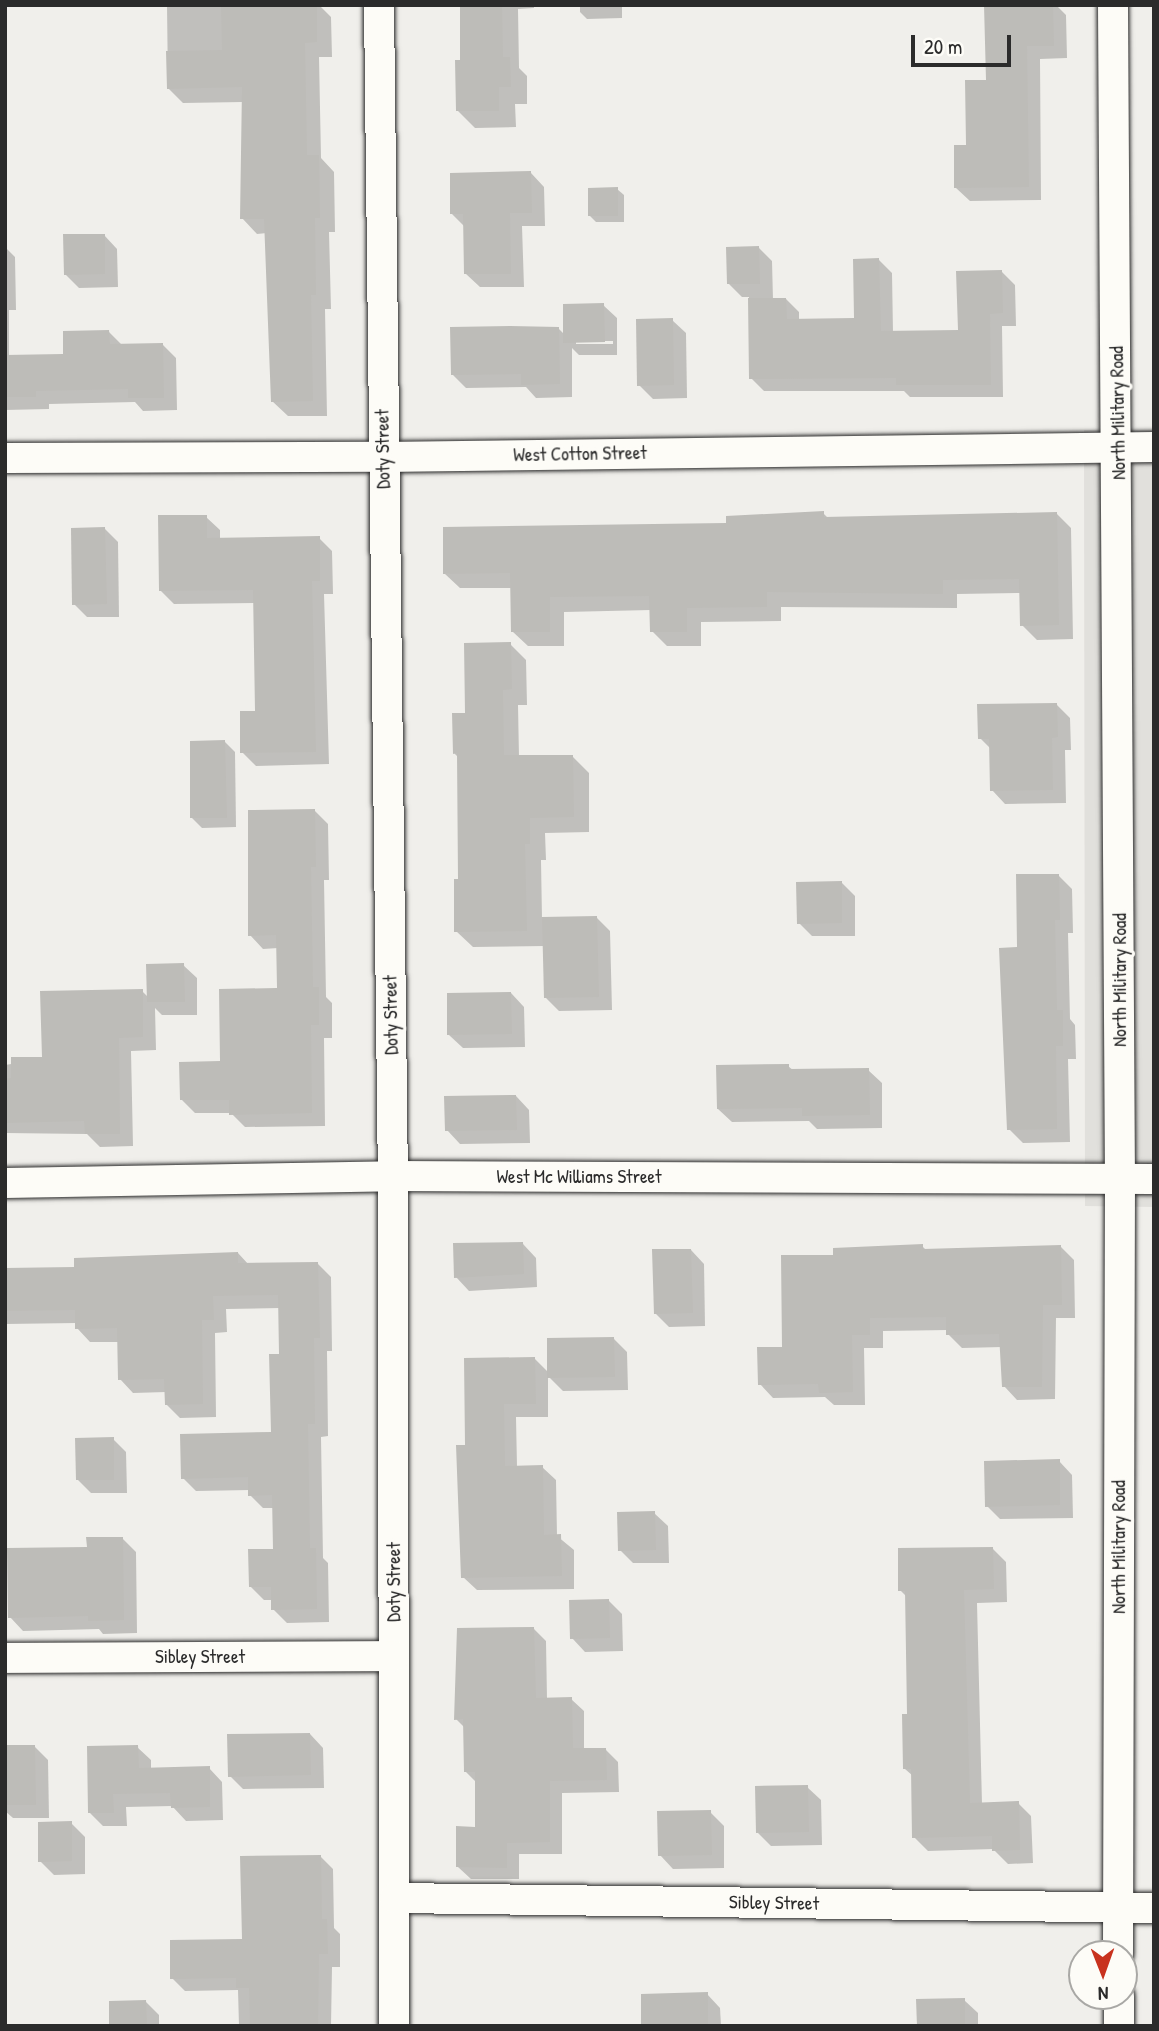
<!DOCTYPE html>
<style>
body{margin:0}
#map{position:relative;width:1159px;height:2031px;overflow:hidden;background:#f0efeb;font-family:"Patrick Hand",sans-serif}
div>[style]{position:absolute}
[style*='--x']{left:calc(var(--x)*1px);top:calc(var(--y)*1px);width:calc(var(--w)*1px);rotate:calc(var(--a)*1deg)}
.built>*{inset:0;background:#e1e0dc}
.shadow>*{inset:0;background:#0003}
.building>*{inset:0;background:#bdbcb8}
.roads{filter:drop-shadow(0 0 2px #2b2b2b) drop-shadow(0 0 2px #2b2b2b)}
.street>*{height:30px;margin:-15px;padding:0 15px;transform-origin:15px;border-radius:15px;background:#fdfcf7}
span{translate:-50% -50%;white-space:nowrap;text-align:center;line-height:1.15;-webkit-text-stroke:6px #fdfcf7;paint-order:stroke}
.street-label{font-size:19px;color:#2b2b2b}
.frame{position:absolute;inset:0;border:7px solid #2b2b2b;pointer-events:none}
.north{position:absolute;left:1068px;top:1940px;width:70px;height:70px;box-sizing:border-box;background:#fdfcf7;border:2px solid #a9a8a5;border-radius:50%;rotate:179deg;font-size:19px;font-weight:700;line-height:28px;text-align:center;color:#2b2b2b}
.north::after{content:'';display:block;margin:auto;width:24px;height:32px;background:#c8321e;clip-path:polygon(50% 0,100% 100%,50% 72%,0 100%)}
.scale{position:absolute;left:911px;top:35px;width:100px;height:32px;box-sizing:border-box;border:4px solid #2b2b2b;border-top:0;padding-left:9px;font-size:21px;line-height:24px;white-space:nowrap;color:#2b2b2b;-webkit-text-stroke:5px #fdfcf7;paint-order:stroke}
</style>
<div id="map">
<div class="built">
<div style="clip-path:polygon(1084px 430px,1154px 430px,1154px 1207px,1085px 1206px)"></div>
</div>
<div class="shadow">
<div style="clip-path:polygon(167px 5px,319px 5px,331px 17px,332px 57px,319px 57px,321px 158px,334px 172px,335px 232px,329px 232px,331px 309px,325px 309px,327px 416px,288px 416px,272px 401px,267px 233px,257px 234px,242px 218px,243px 102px,183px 103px,168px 88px)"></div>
<div style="clip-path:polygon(461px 5px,534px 5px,534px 8px,518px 9px,519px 68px,527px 76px,527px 104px,515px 104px,516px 127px,475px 128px,458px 111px,462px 61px)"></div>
<div style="clip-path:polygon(580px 5px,622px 5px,622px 18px,587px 19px,580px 12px)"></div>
<div style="clip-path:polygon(986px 5px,1056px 5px,1066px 15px,1067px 58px,1040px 59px,1041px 200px,970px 201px,956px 188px,988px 82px)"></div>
<div style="clip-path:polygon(531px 173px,544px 187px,545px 226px,522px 226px,524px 287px,480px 287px,466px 274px,465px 227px,452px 214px)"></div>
<div style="clip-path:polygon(617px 189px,624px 195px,624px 222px,596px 222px,590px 216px)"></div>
<div style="clip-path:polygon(104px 235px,117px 249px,118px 287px,79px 288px,65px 274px)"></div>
<div style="clip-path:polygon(5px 247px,15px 257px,16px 310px,9px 310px,9px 357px,65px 356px,109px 332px,122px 345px,163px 345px,176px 358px,177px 410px,143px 411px,135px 402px,49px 404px,49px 409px,5px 410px)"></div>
<div style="clip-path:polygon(759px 248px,772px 261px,773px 300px,786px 299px,799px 312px,799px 321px,855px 320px,879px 260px,892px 273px,893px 333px,960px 332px,1002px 272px,1015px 285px,1016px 326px,1002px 326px,1003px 397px,910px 397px,904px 391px,764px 391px,751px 378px,749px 297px,742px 297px,729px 284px)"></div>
<div style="clip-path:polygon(evenodd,603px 305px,617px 318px,617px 355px,579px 355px,572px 348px,572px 397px,536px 398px,526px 387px,466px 388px,453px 375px,558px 328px,565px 335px,603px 305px,576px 341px,613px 341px,613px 344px,576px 344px,576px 341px)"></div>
<div style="clip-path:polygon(672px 320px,686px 333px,687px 398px,653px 399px,639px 385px)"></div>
<div style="clip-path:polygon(823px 513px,829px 519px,1056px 513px,1071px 528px,1073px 639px,1037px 640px,1022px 625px,1021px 593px,957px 594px,957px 608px,781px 607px,781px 621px,701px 622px,701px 646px,667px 646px,652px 631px,651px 610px,564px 612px,564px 646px,528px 646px,513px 632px,512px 588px,460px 588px,445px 574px,728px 525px)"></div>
<div style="clip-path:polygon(206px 517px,220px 530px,220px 540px,319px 538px,332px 551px,333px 594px,324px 594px,329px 764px,256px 766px,242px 752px,257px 713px,255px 603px,174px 604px,160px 590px)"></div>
<div style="clip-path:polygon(105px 529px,118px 542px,119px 617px,87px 617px,74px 604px)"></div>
<div style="clip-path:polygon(510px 644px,526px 660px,527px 705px,518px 705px,519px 757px,573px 757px,589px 773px,589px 832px,545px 833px,546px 860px,541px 860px,542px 919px,597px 918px,610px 931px,612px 1010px,559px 1011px,546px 998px,545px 946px,473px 947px,456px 931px,460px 881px,459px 758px,454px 753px,467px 715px)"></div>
<div style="clip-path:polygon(1056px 704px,1070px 718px,1071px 750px,1065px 750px,1066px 803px,1005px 804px,992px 790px,991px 749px,980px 738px)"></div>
<div style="clip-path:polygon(225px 742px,235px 752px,236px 827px,202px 828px,192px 818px)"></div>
<div style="clip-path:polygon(314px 810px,328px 824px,329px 880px,324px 880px,326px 997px,332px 1003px,332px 1038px,324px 1038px,325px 1126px,245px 1127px,231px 1113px,195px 1113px,182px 1100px,222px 1063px,279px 990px,278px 948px,263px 949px,250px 935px)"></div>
<div style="clip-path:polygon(1058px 875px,1072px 889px,1073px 933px,1068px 933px,1070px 1019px,1075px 1025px,1076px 1059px,1068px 1059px,1070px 1142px,1023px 1143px,1009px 1129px,1019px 949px)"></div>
<div style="clip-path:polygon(841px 882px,855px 896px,855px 936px,812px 936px,799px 923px)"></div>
<div style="clip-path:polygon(183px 965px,197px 978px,197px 1015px,162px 1015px,155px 1008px,156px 1050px,131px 1051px,133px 1146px,100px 1147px,87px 1134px,5px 1133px,5px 1065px,43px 1059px,142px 991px,149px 998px)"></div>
<div style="clip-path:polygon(511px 993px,524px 1007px,525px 1047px,463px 1048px,449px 1035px)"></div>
<div style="clip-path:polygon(788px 1066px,794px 1071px,868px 1070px,882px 1083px,882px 1128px,817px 1129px,809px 1121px,732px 1122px,718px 1109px)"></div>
<div style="clip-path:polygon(516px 1096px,529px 1110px,530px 1143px,460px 1144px,447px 1130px)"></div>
<div style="clip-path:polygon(523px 1244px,536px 1258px,537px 1287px,469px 1291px,456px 1277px)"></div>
<div style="clip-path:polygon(922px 1246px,926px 1250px,1061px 1247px,1074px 1260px,1075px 1318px,1056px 1318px,1055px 1399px,1017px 1400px,1004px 1386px,1002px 1347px,962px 1348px,948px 1334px,948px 1330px,883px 1331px,883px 1348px,864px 1348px,865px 1405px,834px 1405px,825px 1397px,773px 1398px,760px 1384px,835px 1257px)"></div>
<div style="clip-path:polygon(691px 1250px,704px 1264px,705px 1326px,669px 1327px,655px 1313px)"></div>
<div style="clip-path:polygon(238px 1253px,249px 1265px,318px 1264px,331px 1277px,332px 1351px,327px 1351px,328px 1436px,321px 1437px,323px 1558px,328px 1563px,329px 1622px,287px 1623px,273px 1609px,273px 1600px,264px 1600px,250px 1586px,275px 1551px,274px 1508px,263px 1508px,250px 1495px,250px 1490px,196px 1491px,183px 1478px,272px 1434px,281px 1356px,280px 1308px,226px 1309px,227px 1332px,215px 1333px,216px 1417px,180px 1418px,166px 1404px,166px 1392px,133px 1393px,120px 1379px,119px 1342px,90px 1342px,77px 1328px,77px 1323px,5px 1324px,5px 1270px,76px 1269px)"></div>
<div style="clip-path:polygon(614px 1339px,627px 1352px,628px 1390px,563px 1391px,548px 1376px,548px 1417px,516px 1417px,517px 1467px,542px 1467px,556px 1480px,557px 1536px,574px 1550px,574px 1589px,477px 1590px,463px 1577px,467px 1446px,534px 1358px,549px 1373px)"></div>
<div style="clip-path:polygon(113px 1439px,126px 1452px,127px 1493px,91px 1493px,78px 1480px)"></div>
<div style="clip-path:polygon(1059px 1461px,1072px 1475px,1073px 1518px,1000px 1519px,987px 1506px)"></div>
<div style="clip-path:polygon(654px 1513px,668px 1526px,669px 1563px,633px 1563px,620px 1550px)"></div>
<div style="clip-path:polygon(122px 1538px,136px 1552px,137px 1633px,103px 1634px,99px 1629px,23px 1631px,10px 1617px,88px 1548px)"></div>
<div style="clip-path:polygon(993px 1549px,1006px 1562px,1007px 1602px,977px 1603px,982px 1804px,1018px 1803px,1031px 1816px,1033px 1863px,1008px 1864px,993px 1849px,928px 1851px,914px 1837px,913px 1776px,905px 1769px,909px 1716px,907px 1597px,900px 1590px)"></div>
<div style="clip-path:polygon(609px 1601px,622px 1614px,623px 1651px,585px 1652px,572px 1638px)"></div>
<div style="clip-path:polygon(534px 1629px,546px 1641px,547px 1699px,571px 1699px,584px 1711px,584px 1750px,606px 1750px,618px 1762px,619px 1792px,562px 1793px,562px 1854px,519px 1854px,519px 1879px,471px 1879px,458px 1867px,477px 1828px,477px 1783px,465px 1771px,464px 1727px,456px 1719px)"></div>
<div style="clip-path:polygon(310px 1734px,323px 1748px,324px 1788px,243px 1789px,230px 1776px)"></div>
<div style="clip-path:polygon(34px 1746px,48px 1760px,49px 1818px,13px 1818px,5px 1811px,5px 1747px)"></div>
<div style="clip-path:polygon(137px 1747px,151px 1760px,151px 1769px,209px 1768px,222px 1782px,223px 1820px,186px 1821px,172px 1806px,126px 1807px,127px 1826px,103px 1826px,90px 1813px)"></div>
<div style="clip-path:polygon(807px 1787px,821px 1800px,822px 1845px,771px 1846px,758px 1833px)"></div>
<div style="clip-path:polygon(710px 1812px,724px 1826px,724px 1868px,673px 1869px,660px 1855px)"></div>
<div style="clip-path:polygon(71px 1823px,85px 1837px,85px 1874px,54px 1875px,40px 1861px)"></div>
<div style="clip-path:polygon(320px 1856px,333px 1869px,334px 1928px,340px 1934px,340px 1967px,332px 1967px,331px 2026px,239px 2026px,238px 1990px,185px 1991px,172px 1978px,244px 1940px)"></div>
<div style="clip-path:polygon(707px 1994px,720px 2008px,721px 2026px,643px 2026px)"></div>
<div style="clip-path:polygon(964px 2000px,978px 2013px,978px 2026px,918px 2026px)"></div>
<div style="clip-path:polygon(146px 2002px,159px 2015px,159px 2026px,111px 2026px)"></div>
</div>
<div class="building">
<div style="clip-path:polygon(221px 5px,317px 5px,317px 42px,305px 43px,307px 155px,319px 155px,320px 218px,315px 218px,316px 295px,311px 295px,313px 401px,271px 402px,264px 219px,240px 219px,242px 87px,167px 89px,166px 51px,222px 50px)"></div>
<div style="clip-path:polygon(502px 5px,503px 57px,510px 57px,511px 87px,499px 87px,499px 111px,456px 111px,455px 60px,460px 60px,460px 6px)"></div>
<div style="clip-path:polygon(984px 5px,1053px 5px,1054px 46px,1027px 46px,1029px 187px,954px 188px,954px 145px,966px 145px,965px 80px,986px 80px)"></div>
<div style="clip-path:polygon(531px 171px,532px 213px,510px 213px,511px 274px,464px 274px,463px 214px,450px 214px,450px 173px)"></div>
<div style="clip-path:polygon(618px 187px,618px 216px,588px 216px,588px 188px)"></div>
<div style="clip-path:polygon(63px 234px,105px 234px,105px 274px,64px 275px)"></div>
<div style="clip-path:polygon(759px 246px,760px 284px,727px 284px,726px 247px)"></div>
<div style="clip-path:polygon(879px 258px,881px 331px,958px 330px,956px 271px,1002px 270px,1003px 313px,990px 314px,991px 385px,896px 385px,896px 378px,749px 379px,748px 298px,786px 298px,787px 319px,854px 318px,853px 259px)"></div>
<div style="clip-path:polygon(604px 303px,605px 342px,563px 343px,563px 304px)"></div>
<div style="clip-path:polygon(673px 318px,674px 385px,637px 386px,636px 319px)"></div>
<div style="clip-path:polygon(510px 326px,559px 327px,560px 384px,521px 385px,521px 374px,451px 375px,450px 327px)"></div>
<div style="clip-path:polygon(109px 330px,110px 344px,163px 343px,164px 398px,128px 398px,128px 389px,36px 391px,36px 397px,5px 397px,5px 355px,63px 354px,63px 331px)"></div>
<div style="clip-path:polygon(824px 511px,824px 517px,1057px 512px,1059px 625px,1020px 626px,1019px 579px,943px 580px,943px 594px,767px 592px,767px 607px,687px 608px,687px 632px,650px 632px,649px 596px,550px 597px,550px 632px,511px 632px,510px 573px,443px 574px,443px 527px,726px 523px,726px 516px)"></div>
<div style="clip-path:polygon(158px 515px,207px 515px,207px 538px,320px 536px,320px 581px,312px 581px,316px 752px,240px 753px,240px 711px,255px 711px,253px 590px,159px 591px)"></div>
<div style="clip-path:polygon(105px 527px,107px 604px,72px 605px,71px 528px)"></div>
<div style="clip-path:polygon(511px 642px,512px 689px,503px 690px,504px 755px,573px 755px,574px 817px,530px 818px,530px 844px,525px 844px,527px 931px,454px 932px,454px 879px,458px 879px,457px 753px,453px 754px,452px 713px,465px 713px,464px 643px)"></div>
<div style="clip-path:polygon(1057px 703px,1058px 737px,1052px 738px,1053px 790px,990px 791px,989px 739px,978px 739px,977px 704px)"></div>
<div style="clip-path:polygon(225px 740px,227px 818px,190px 818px,190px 741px)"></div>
<div style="clip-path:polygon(315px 809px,316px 867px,311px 867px,313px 987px,319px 987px,319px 1025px,311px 1025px,312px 1113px,229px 1115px,229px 1100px,180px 1100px,179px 1062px,220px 1061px,219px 989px,277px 988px,276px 935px,248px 936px,248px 810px)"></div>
<div style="clip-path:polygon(1016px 874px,1059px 874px,1060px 920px,1055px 920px,1057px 1010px,1063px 1010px,1063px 1046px,1056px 1046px,1057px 1129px,1007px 1130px,999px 948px,1017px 947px)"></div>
<div style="clip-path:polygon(842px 881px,842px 923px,797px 924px,796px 882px)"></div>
<div style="clip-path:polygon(597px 916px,599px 997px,544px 998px,542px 917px)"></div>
<div style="clip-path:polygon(184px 963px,185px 1002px,147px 1002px,146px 964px)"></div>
<div style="clip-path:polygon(143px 989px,143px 1037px,119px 1038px,120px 1134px,85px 1134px,84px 1121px,5px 1123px,5px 1079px,11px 1078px,11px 1057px,42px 1057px,40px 991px)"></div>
<div style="clip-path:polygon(511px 992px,512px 1034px,447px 1035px,447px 993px)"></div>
<div style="clip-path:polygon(789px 1064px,789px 1069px,869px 1068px,870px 1115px,802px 1116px,802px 1108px,717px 1109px,716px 1065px)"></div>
<div style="clip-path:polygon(516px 1095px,517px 1130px,445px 1131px,444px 1096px)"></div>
<div style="clip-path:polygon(523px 1242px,524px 1274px,454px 1278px,453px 1243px)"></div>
<div style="clip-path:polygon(923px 1244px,923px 1249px,1061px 1245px,1062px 1305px,1043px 1305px,1042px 1387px,1002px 1387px,999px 1334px,946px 1335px,946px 1317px,870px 1318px,870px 1335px,852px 1335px,853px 1392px,819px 1393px,818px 1384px,758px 1385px,757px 1347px,782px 1347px,781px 1255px,833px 1255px,833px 1248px)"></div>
<div style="clip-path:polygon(652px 1249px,691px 1249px,693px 1313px,654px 1314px)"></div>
<div style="clip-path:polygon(238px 1252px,238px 1263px,318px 1262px,320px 1338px,314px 1338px,315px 1424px,308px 1424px,310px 1548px,316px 1548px,317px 1609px,271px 1610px,271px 1587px,249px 1587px,248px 1549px,273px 1549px,272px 1495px,248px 1496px,248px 1477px,181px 1479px,180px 1434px,271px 1432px,269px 1354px,279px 1354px,278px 1295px,213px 1296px,214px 1320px,202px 1320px,203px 1404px,165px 1405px,164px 1379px,118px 1380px,117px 1328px,75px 1329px,75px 1310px,5px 1311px,5px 1268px,74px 1267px,74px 1258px)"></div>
<div style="clip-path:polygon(614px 1337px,615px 1377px,547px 1378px,547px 1338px)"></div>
<div style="clip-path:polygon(535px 1357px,536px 1404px,504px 1404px,505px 1466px,543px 1465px,544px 1535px,561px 1534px,562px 1576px,461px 1578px,456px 1445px,465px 1445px,464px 1358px)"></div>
<div style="clip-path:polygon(114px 1437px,114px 1480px,76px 1480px,75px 1438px)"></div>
<div style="clip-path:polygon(1060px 1459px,1060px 1505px,985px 1507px,984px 1461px)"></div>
<div style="clip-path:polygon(655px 1511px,656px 1550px,618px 1551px,617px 1512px)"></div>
<div style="clip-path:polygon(86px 1537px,123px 1537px,124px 1620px,88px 1621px,88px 1616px,8px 1618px,7px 1548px,87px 1547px)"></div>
<div style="clip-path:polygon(993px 1547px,994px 1589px,964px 1590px,970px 1803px,1019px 1801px,1020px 1850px,992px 1851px,992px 1836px,912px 1838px,911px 1769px,903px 1769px,902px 1714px,907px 1714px,905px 1591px,898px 1591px,898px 1548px)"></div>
<div style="clip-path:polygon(609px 1599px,610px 1638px,570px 1639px,569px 1600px)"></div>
<div style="clip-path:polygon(534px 1627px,536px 1698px,572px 1697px,573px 1748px,606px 1748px,607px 1780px,550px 1781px,550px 1842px,507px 1843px,507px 1868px,456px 1867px,456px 1826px,475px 1827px,475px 1772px,464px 1772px,463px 1719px,454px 1720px,457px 1628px)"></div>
<div style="clip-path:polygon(310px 1733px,311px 1775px,228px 1777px,227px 1734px)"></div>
<div style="clip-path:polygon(5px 1745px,35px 1745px,36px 1805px,5px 1805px)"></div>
<div style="clip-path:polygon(138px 1745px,139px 1768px,210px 1766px,210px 1807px,171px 1808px,170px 1793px,113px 1794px,114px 1813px,88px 1813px,87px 1746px)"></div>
<div style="clip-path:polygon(808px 1785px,809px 1832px,756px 1833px,755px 1786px)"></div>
<div style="clip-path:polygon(711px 1810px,712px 1855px,658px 1856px,657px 1811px)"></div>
<div style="clip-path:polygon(72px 1821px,72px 1861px,38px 1862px,38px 1822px)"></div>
<div style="clip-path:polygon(321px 1855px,322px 1919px,327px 1919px,328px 1954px,319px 1954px,318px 2026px,250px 2026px,249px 1988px,236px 1988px,236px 1978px,170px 1979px,170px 1940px,242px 1939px,240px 1856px)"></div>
<div style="clip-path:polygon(708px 1992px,708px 2026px,641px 2026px,641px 1994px)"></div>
<div style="clip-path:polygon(965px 1998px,965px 2026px,917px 2026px,916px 1999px)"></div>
<div style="clip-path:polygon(146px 2000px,147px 2026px,109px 2026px,109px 2001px)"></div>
</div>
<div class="roads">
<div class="street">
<div style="--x:379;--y:5;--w:1171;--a:89.32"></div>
<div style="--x:393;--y:1176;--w:850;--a:89.93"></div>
<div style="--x:1113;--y:5;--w:1174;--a:89.66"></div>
<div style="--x:1120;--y:1179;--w:775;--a:90.15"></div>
<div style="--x:5;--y:458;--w:378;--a:-0.2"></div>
<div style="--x:383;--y:457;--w:771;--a:-0.74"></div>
<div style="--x:5;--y:1183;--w:388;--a:-1"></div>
<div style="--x:393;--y:1176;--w:761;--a:0.23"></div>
<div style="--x:5;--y:1658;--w:389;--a:-0.3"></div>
<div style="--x:395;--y:1898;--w:759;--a:0.75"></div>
<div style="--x:1119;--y:1996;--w:30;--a:90"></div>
</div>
</div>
<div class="street-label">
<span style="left:1118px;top:413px;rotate:-91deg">North Military Road</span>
<span style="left:383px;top:449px;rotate:-91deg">Doty Street</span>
<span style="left:580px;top:454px;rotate:-1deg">West Cotton Street</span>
<span style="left:1120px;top:980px;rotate:-90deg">North Military Road</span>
<span style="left:391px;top:1015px;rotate:-91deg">Doty Street</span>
<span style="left:579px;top:1177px">West Mc Williams Street</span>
<span style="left:1119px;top:1547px;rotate:-90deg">North Military Road</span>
<span style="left:394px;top:1582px;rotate:-90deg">Doty Street</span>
<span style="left:200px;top:1657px">Sibley Street</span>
<span style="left:774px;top:1903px;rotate:1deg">Sibley Street</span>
</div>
<div class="frame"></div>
<div class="north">N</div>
<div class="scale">20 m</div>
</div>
